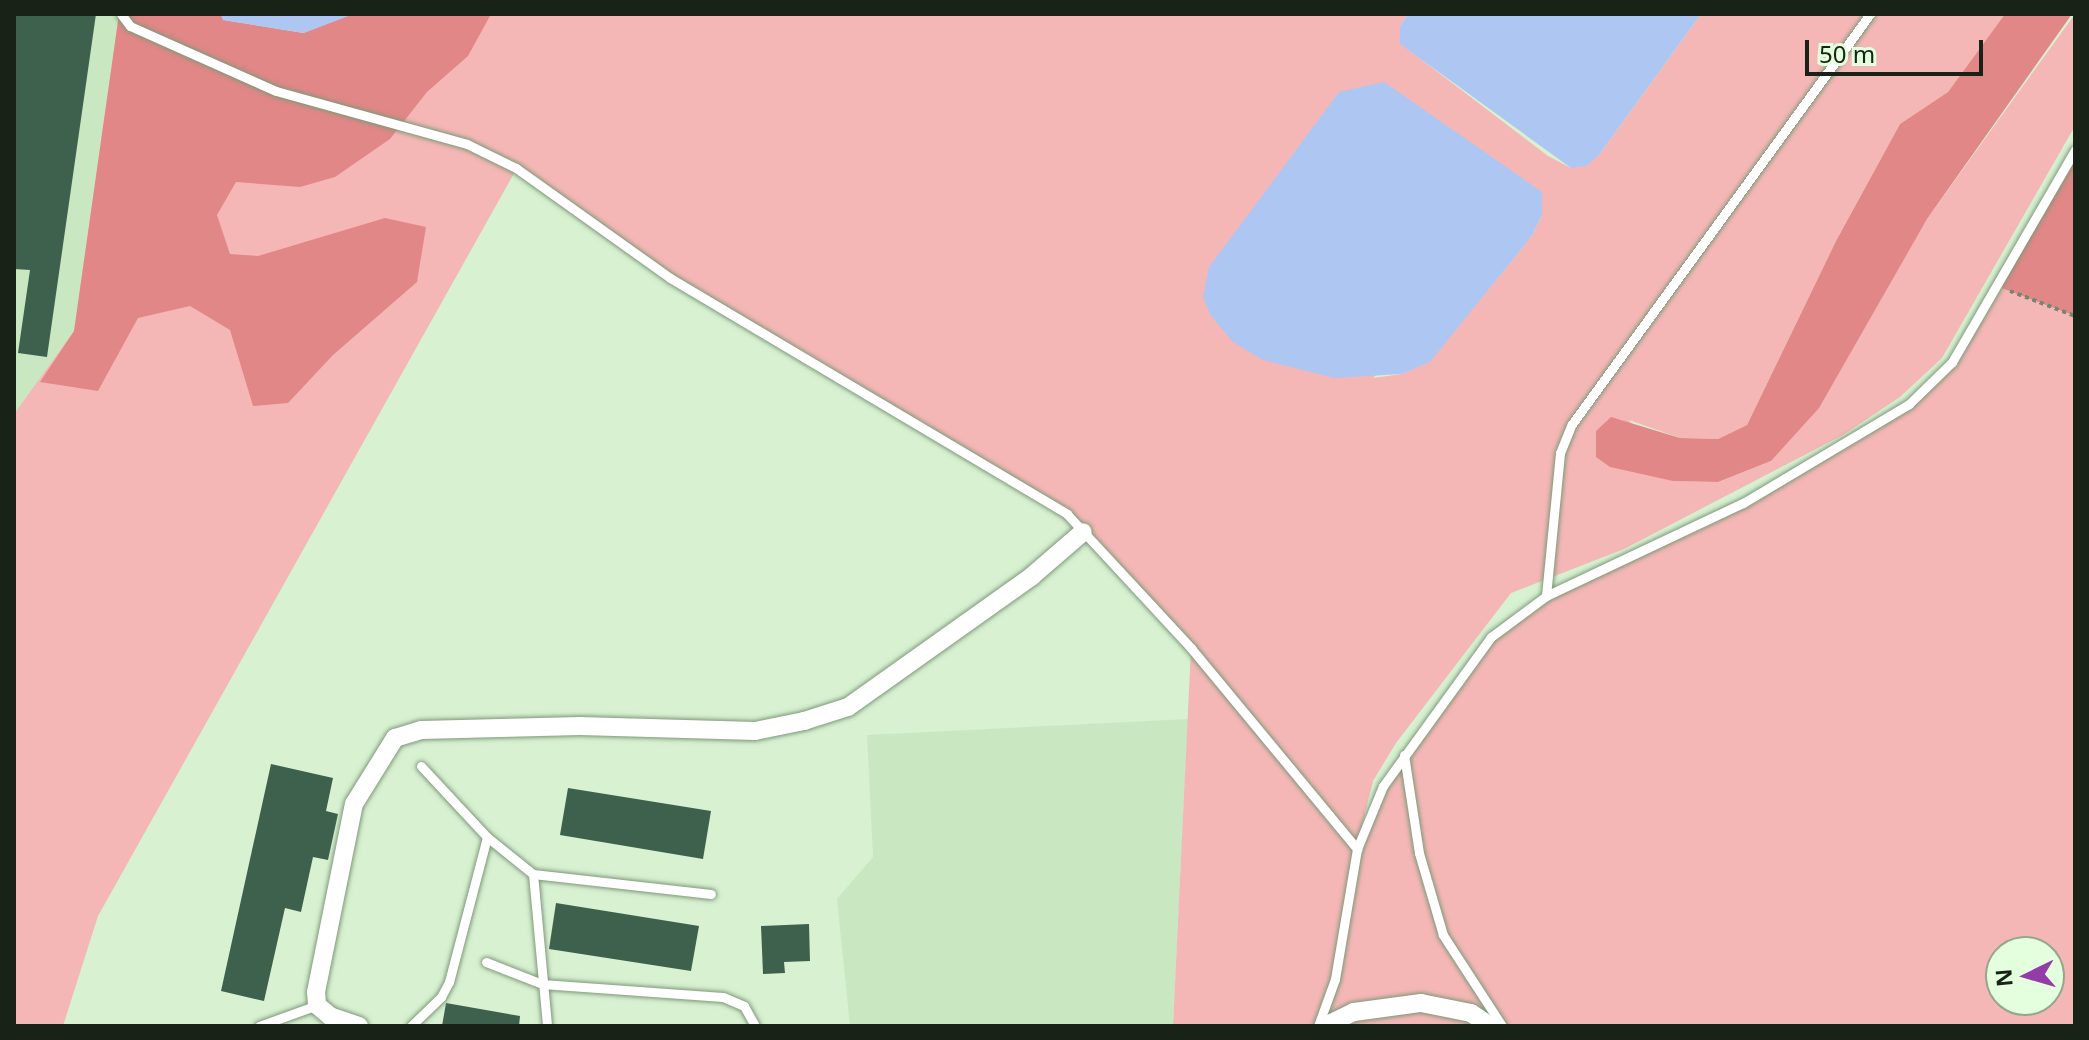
<!DOCTYPE html>
<style>
body{margin:0}
#map{position:relative;width:2089px;height:1040px;overflow:hidden;background:#d7f1d1;font-family:"Noto Sans",sans-serif}
div>[style]{position:absolute}
[style*='--x']{left:calc(var(--x)*1px);top:calc(var(--y)*1px);width:calc(var(--w)*1px);rotate:calc(var(--a)*1deg)}
.built>*{inset:0;background:#c9e8c2}
.green>*{inset:0;background:#f5b7b6}
.forest>*{inset:0;background:#e28787}
.water>*{inset:0;background:#adc7f2}
.building>*{inset:0;background:#3e614e}
.path>*{height:4px;margin-top:-2px;transform-origin:0;background:repeating-linear-gradient(90deg,#748670 0 4px,transparent 0 8px)}
.roads{filter:drop-shadow(0 0 2px #7f987a) drop-shadow(0 0 2px #7f987a)}
.lane>*{height:9px;margin:-4.5px;padding:0 4.5px;transform-origin:4.5px;border-radius:4.5px;background:#fff}
.street>*{height:18px;margin:-9px;padding:0 9px;transform-origin:9px;border-radius:9px;background:#fff}
span{translate:-50% -50%;white-space:nowrap;text-align:center;line-height:1.15;-webkit-text-stroke:8px #e4ffde;paint-order:stroke}
.frame{position:absolute;inset:0;border:16px solid #182216;pointer-events:none}
.north{position:absolute;left:1985px;top:936px;width:80px;height:80px;box-sizing:border-box;background:#e4ffde;border:2px solid #92a78e;border-radius:50%;rotate:265deg;font-size:22px;font-weight:700;line-height:32px;text-align:center;color:#182216}
.north::after{content:'';display:block;margin:auto;width:28px;height:36px;background:#943ca8;clip-path:polygon(50% 0,100% 100%,50% 72%,0 100%)}
.scale{position:absolute;left:1805px;top:40px;width:178px;height:36px;box-sizing:border-box;border:4px solid #182216;border-top:0;padding-left:10px;font-size:24px;line-height:28px;white-space:nowrap;color:#182216;-webkit-text-stroke:6px #e4ffde;paint-order:stroke}
</style>
<div id="map">
<div class="built">
<div style="clip-path:polygon(14px 14px,119px 14px,74px 331px,14px 414px)"></div>
<div style="clip-path:polygon(1188px 719px,1173px 1026px,850px 1026px,837px 899px,873px 857px,867px 735px)"></div>
</div>
<div class="green">
<div style="clip-path:polygon(evenodd,119px 14px,221px 14px,223px 20px,303px 33px,353px 14px,1408px 14px,1400px 26px,1401px 44px,1548px 156px,1571px 168px,1599px 155px,1701px 14px,2005px 14px,1948px 92px,1900px 124px,1836px 241px,1747px 425px,1718px 439px,1680px 438px,1629px 420px,1673px 481px,1718px 482px,1771px 461px,1927px 219px,2075px 14px,2075px 126px,1942px 358px,1900px 397px,1843px 435px,1624px 549px,1511px 593px,1396px 743px,1373px 781px,1358px 842px,1383px 786px,1491px 637px,1546px 596px,1743px 503px,1909px 404px,1952px 362px,1996px 286px,2075px 316px,2075px 1026px,1173px 1026px,1191px 648px,1067px 514px,670px 278px,517px 168px,98px 916px,63px 1026px,14px 1026px,14px 414px,74px 331px,119px 14px,1542px 215px,1531px 237px,1429px 362px,1402px 374px,1373px 378px,1542px 215px,119px 14px,2001px 952px,2049px 952px,2049px 1000px,2001px 1000px,2001px 952px)"></div>
</div>
<div class="forest">
<div style="clip-path:polygon(119px 14px,221px 14px,223px 20px,303px 33px,353px 14px,491px 14px,468px 56px,427px 92px,390px 139px,335px 177px,300px 187px,236px 182px,217px 215px,230px 254px,258px 256px,385px 218px,426px 227px,417px 282px,333px 355px,288px 403px,253px 406px,230px 330px,190px 306px,138px 318px,98px 391px,40px 382px,74px 331px)"></div>
<div style="clip-path:polygon(2005px 14px,2072px 14px,1927px 219px,1819px 408px,1771px 461px,1718px 482px,1673px 481px,1610px 467px,1596px 457px,1596px 431px,1611px 417px,1680px 438px,1718px 439px,1747px 425px,1836px 241px,1900px 124px,1948px 92px)"></div>
<div style="clip-path:polygon(2075px 150px,2075px 316px,1996px 286px)"></div>
</div>
<div class="water">
<div style="clip-path:polygon(221px 14px,353px 14px,304px 33px,223px 20px)"></div>
<div style="clip-path:polygon(1408px 14px,1701px 14px,1599px 155px,1586px 166px,1571px 168px,1400px 44px,1400px 26px)"></div>
<div style="clip-path:polygon(1384px 82px,1542px 192px,1542px 215px,1531px 237px,1430px 362px,1402px 374px,1334px 378px,1263px 360px,1233px 342px,1211px 316px,1203px 297px,1209px 267px,1339px 92px)"></div>
</div>
<div class="building">
<div style="clip-path:polygon(14px 14px,96px 14px,47px 357px,18px 353px,30px 270px,14px 269px)"></div>
<div style="clip-path:polygon(271px 764px,333px 778px,326px 811px,338px 814px,328px 860px,313px 857px,301px 912px,285px 908px,264px 1001px,221px 991px)"></div>
<div style="clip-path:polygon(568px 788px,711px 811px,703px 859px,560px 835px)"></div>
<div style="clip-path:polygon(556px 903px,699px 926px,691px 971px,549px 949px)"></div>
<div style="clip-path:polygon(809px 924px,810px 961px,784px 962px,785px 973px,763px 974px,761px 926px)"></div>
<div style="clip-path:polygon(446px 1003px,520px 1016px,519px 1026px,442px 1026px)"></div>
</div>
<div class="path">
<div style="--x:2010;--y:291;--w:70;--a:21"></div>
</div>
<div class="roads">
<div class="lane">
<div style="--x:121;--y:14;--w:15;--a:53"></div>
<div style="--x:130;--y:26;--w:160;--a:24"></div>
<div style="--x:276;--y:91;--w:198;--a:15.5"></div>
<div style="--x:467;--y:144;--w:55;--a:26.1"></div>
<div style="--x:516;--y:168;--w:189;--a:35.5"></div>
<div style="--x:670;--y:278;--w:462;--a:30.7"></div>
<div style="--x:1067;--y:514;--w:183;--a:47.2"></div>
<div style="--x:1191;--y:648;--w:261;--a:50.4"></div>
<div style="--x:1546;--y:596;--w:144;--a:-84.4"></div>
<div style="--x:1560;--y:453;--w:31;--a:-68"></div>
<div style="--x:1572;--y:424;--w:507;--a:-53.99"></div>
<div style="--x:1404;--y:755;--w:99;--a:81.3"></div>
<div style="--x:1419;--y:853;--w:85;--a:73.7"></div>
<div style="--x:1443;--y:935;--w:108;--a:57"></div>
<div style="--x:487;--y:837;--w:59;--a:38.8"></div>
<div style="--x:533;--y:874;--w:153;--a:84.7"></div>
<div style="--x:533;--y:874;--w:179;--a:6.4"></div>
<div style="--x:486;--y:962;--w:60;--a:21.4"></div>
<div style="--x:542;--y:984;--w:181;--a:4.1"></div>
<div style="--x:723;--y:997;--w:23;--a:23"></div>
<div style="--x:744;--y:1006;--w:23;--a:61"></div>
<div style="--x:259;--y:1026;--w:62;--a:-19.9"></div>
<div style="--x:411;--y:1026;--w:42;--a:-44"></div>
<div style="--x:441;--y:997;--w:17;--a:-62"></div>
<div style="--x:449;--y:982;--w:150;--a:-75.3"></div>
<div style="--x:487;--y:837;--w:97;--a:-132.9"></div>
<div style="--x:1318;--y:1026;--w:50;--a:-70.1"></div>
<div style="--x:1335;--y:979;--w:132;--a:-80.4"></div>
<div style="--x:1357;--y:849;--w:68;--a:-67.6"></div>
<div style="--x:1383;--y:786;--w:184;--a:-54.1"></div>
<div style="--x:1491;--y:637;--w:69;--a:-36.7"></div>
<div style="--x:1546;--y:596;--w:218;--a:-25.3"></div>
<div style="--x:1743;--y:503;--w:193;--a:-30.8"></div>
<div style="--x:1909;--y:404;--w:60;--a:-44.3"></div>
<div style="--x:1952;--y:362;--w:245;--a:-59.9"></div>
</div>
<div class="street">
<div style="--x:359;--y:1026;--w:31;--a:-161"></div>
<div style="--x:330;--y:1016;--w:17;--a:-140"></div>
<div style="--x:317;--y:1005;--w:13;--a:-94"></div>
<div style="--x:316;--y:992;--w:192;--a:-78.6"></div>
<div style="--x:354;--y:804;--w:78;--a:-58.2"></div>
<div style="--x:395;--y:738;--w:27;--a:-17"></div>
<div style="--x:421;--y:730;--w:159;--a:-1.4"></div>
<div style="--x:580;--y:726;--w:175;--a:1.6"></div>
<div style="--x:755;--y:731;--w:50;--a:-11.5"></div>
<div style="--x:804;--y:721;--w:46;--a:-17.7"></div>
<div style="--x:848;--y:707;--w:226;--a:-35.4"></div>
<div style="--x:1032;--y:576;--w:67;--a:-40.8"></div>
<div style="--x:1325;--y:1026;--w:32;--a:-26"></div>
<div style="--x:1354;--y:1012;--w:68;--a:-7.7"></div>
<div style="--x:1421;--y:1003;--w:51;--a:11.3"></div>
<div style="--x:1471;--y:1013;--w:23;--a:34"></div>
</div>
</div>
<div class="frame"></div>
<div class="north">N</div>
<div class="scale">50 m</div>
</div>
